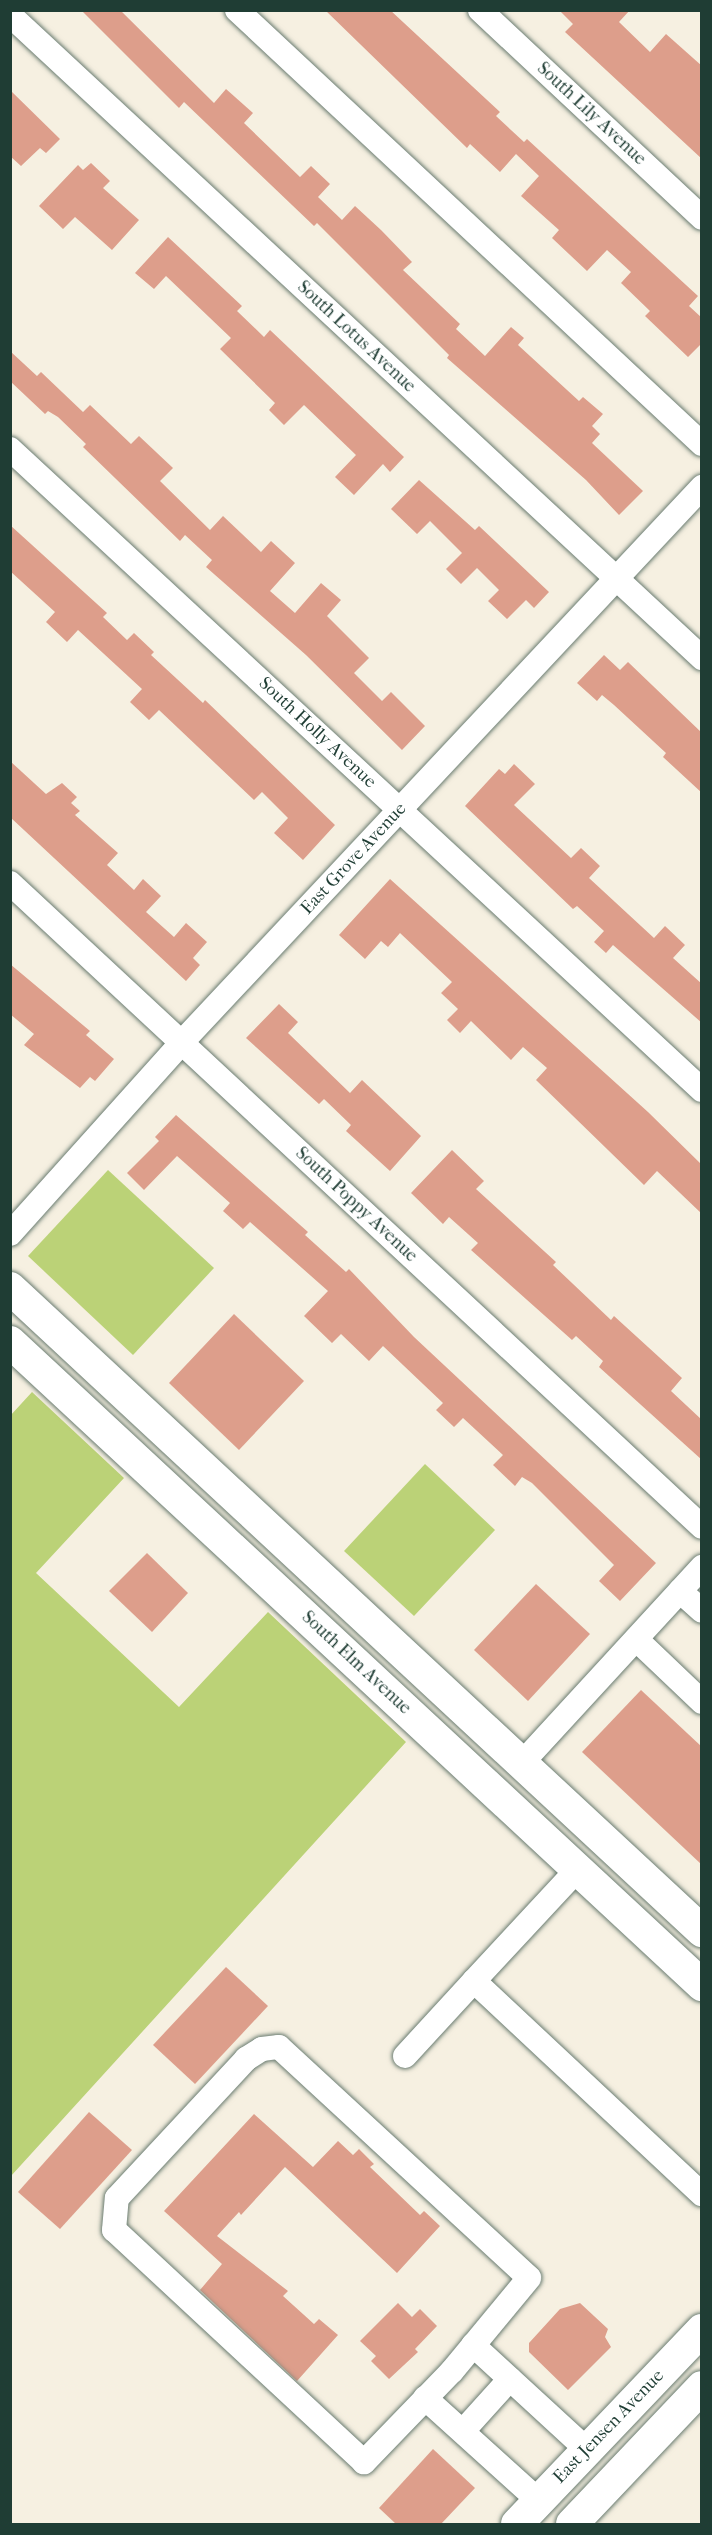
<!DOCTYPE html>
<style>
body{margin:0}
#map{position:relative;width:712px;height:2535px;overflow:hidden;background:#f6f0e1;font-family:"IM FELL French Canon",serif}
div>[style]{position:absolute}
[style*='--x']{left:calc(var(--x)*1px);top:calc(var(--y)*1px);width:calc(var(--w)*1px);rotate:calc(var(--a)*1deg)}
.green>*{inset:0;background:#bbd277}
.building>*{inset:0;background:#dd9e8b}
.roads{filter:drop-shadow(0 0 2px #6a7c71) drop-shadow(0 0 2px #6a7c71)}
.minor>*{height:24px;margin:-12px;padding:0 12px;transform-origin:12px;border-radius:12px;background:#fff}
.major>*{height:32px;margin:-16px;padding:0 16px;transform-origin:16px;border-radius:16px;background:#fff}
span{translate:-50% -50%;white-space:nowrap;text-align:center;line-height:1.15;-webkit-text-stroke:4.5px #fff;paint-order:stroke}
.street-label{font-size:18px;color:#1f3d34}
.frame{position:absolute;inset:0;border:12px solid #1f3d34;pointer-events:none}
</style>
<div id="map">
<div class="green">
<div style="clip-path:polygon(108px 1170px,214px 1268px,133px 1355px,28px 1256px)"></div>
<div style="clip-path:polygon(32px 1392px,124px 1478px,36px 1573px,179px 1707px,268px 1612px,406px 1742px,11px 2176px,10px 1416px)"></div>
<div style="clip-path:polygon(425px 1464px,495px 1530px,414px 1616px,344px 1551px)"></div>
</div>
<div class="building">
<div style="clip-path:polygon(81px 10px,120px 10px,214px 103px,226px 89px,253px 113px,244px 123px,300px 177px,311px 166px,330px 184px,318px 197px,342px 220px,355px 206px,381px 230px,412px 262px,403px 270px,460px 324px,456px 329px,485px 356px,511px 327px,524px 338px,518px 345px,579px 401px,583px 397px,603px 414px,592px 426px,600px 434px,592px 443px,643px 491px,619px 515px,586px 480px,447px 358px,449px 355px,317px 223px,314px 226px,184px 102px,179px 108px)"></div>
<div style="clip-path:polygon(325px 10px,390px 10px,500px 112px,496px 116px,524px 142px,527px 139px,698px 296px,689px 306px,702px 318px,702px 343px,688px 357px,645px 316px,650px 311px,621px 283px,631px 272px,607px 250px,587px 271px,552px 238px,559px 230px,521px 196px,539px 176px,516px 154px,500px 172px,470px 144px,467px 148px)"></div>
<div style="clip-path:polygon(559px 10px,630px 10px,619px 22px,650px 52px,666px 34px,702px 66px,702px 159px,565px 32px,573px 24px)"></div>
<div style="clip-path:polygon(10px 90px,60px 139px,46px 153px,40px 148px,21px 166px,10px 156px)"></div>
<div style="clip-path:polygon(91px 163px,110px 181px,103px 188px,139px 220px,112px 250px,75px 217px,63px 229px,39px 206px,78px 165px,83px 170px)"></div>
<div style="clip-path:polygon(168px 237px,242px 306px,237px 311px,264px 337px,270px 330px,404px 457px,390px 472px,383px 464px,354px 495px,335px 477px,356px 455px,304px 405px,284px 425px,269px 410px,275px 403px,220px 349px,231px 338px,166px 276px,154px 289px,135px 273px)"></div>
<div style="clip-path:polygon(10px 351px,37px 376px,41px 372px,83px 412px,90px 405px,131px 444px,139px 436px,173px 468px,160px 481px,210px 530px,223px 516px,261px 552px,271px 541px,295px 563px,270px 591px,295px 613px,321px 583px,341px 600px,327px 616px,369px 658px,354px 673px,382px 701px,391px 692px,425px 726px,402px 750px,306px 655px,206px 567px,212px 560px,185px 535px,180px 541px,83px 447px,86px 444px,58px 417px,48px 411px,45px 414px,10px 381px)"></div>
<div style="clip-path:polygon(419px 480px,475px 530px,479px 526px,549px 592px,534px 608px,526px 600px,507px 619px,488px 601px,499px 590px,477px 568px,461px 584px,446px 569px,462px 553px,430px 521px,417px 534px,391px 509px)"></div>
<div style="clip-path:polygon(10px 525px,107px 613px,103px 617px,127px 640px,134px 633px,154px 652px,151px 655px,203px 703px,205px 700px,335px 825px,303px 860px,274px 833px,288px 818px,262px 792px,254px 800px,159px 710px,149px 720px,130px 702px,142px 689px,78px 630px,67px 642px,46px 622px,55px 612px,10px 571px)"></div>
<div style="clip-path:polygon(604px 655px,620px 670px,628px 662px,702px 733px,702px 793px,663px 757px,666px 753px,614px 705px,602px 695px,597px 701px,577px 683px)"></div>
<div style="clip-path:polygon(10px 761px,46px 794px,62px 783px,77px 797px,71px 803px,80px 811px,75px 815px,118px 853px,107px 865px,134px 890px,143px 879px,161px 896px,146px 912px,174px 937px,186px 923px,207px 942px,193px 958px,200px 965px,186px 981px,10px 817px)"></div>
<div style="clip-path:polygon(514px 764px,535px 784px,514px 805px,571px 858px,581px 848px,600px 866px,589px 878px,654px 938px,665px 926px,685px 945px,673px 958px,702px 984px,702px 1023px,613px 945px,606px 953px,594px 942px,604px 931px,577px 906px,573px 909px,465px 806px,499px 769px,505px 774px)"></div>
<div style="clip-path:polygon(390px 879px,648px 1112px,702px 1165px,702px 1214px,657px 1171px,644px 1185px,536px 1080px,547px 1068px,523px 1047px,511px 1060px,471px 1021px,460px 1033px,447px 1020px,458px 1009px,441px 993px,452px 982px,400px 933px,388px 947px,381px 941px,365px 959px,339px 935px)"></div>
<div style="clip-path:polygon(10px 964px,90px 1031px,86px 1035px,114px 1059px,95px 1081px,90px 1077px,80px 1088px,24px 1045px,34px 1034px,10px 1014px)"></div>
<div style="clip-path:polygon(279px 1004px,298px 1022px,288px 1033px,350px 1093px,362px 1080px,421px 1136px,390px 1171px,346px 1131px,351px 1125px,324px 1099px,319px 1104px,246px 1038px)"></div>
<div style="clip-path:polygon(176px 1115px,308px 1232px,305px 1235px,346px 1272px,349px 1269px,414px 1337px,656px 1563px,620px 1601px,599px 1581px,614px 1565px,532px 1483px,522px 1477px,515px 1486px,493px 1465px,503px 1455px,463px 1418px,454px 1427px,436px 1410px,443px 1403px,383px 1346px,369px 1361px,341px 1334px,332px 1343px,304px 1316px,328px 1291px,250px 1222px,243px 1229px,223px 1211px,230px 1203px,177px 1156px,144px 1190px,127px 1173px,159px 1141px,155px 1137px)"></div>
<div style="clip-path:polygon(452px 1150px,484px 1181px,476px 1189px,556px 1262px,553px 1265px,611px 1320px,614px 1316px,682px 1378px,671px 1391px,702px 1420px,702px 1460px,599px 1367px,603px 1361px,576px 1336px,572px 1340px,471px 1250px,478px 1243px,449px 1217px,443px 1224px,411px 1193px)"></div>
<div style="clip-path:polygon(234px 1314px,304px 1381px,239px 1450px,169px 1383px)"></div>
<div style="clip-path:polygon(147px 1553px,188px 1593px,152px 1632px,109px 1591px)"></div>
<div style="clip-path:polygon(536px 1584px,590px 1634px,528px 1701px,474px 1650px)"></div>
<div style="clip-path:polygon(641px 1690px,702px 1747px,702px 1865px,582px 1752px)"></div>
<div style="clip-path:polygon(226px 1967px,268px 2006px,195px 2084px,153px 2045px)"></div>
<div style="clip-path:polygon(89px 2112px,132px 2150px,60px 2229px,18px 2192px)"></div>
<div style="clip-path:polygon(254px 2114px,313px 2167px,338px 2141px,353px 2155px,359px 2149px,374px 2164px,370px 2167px,420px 2215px,424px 2211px,440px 2226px,397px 2273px,285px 2167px,241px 2215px,239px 2212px,217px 2236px,288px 2291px,283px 2296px,314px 2324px,319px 2319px,338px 2335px,297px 2381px,200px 2290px,222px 2264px,164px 2211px)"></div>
<div style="clip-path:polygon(398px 2303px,412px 2317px,420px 2309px,437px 2326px,415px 2349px,418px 2352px,389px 2379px,371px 2361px,376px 2356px,360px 2341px)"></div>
<div style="clip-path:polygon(580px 2303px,608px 2329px,605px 2337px,611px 2347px,568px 2390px,529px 2352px,529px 2343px,560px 2309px)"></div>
<div style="clip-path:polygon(433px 2449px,475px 2488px,441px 2524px,396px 2524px,379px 2508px)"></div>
</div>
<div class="roads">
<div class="minor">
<div style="--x:237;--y:10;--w:636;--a:43.03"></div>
<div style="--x:480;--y:10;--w:304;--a:43.1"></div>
<div style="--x:10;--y:15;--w:945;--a:42.9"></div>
<div style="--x:10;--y:449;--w:943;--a:42.81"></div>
<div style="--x:10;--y:883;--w:945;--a:42.94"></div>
<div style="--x:10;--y:1234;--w:258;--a:-48.1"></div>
<div style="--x:182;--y:1042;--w:761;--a:-46.86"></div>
<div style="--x:680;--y:1591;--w:30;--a:42"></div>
<div style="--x:637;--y:1640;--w:90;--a:43.6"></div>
<div style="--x:521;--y:1764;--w:268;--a:-47.4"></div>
<div style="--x:577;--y:1870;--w:151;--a:132.9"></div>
<div style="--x:474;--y:1981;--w:312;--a:43.1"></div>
<div style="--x:279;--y:2047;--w:340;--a:42.7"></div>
<div style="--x:529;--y:2278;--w:121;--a:129.6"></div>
<div style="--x:452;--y:2371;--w:127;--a:134"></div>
<div style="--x:364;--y:2462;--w:341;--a:-137.1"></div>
<div style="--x:114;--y:2230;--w:32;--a:-85"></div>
<div style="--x:117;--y:2198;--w:190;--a:-47.1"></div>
<div style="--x:246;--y:2059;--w:19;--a:-32"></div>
<div style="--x:262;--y:2049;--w:17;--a:-7"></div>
<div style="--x:405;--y:2056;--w:102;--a:-47.4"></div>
<div style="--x:473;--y:2345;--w:155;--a:42.6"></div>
<div style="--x:425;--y:2398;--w:154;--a:42.1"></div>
<div style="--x:463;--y:2431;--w:70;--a:-47.9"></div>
</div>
<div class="major">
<div style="--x:10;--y:1288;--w:945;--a:42.9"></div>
<div style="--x:10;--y:1342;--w:945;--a:42.9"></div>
<div style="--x:517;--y:2524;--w:268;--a:-46.4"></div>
<div style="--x:572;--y:2524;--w:189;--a:-46.5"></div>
</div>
</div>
<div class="street-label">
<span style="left:591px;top:114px;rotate:43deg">South Lily Avenue</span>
<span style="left:356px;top:337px;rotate:43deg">South Lotus Avenue</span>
<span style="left:317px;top:733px;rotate:43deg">South Holly Avenue</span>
<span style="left:354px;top:859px;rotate:-47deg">East Grove Avenue</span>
<span style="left:356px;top:1205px;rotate:43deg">South Poppy Avenue</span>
<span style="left:356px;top:1663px;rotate:43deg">South Elm Avenue</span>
<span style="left:609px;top:2427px;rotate:-46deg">East Jensen Avenue</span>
</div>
<div class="frame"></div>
</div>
